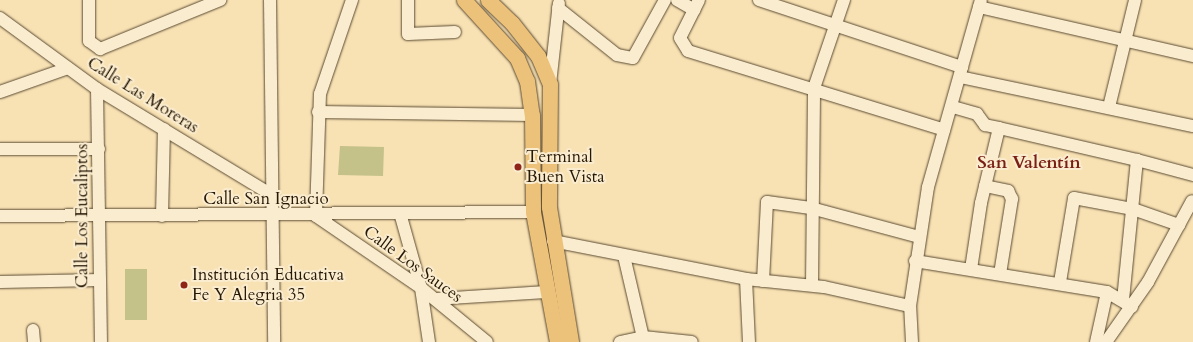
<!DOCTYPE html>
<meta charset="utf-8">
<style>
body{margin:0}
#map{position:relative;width:1193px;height:342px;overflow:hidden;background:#f8e2b4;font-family:Cardo,serif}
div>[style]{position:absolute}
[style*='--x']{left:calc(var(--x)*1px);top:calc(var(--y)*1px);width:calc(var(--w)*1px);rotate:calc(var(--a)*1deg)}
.green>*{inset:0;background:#c4c189}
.roads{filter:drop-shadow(0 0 1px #5b4a32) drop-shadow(0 0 1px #5b4a32)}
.minor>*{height:12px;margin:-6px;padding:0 6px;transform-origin:6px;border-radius:6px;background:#faecce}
.major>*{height:15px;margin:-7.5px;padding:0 7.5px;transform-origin:7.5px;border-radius:7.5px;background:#ecc17a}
.dots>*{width:11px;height:11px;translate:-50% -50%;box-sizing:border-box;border:2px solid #faecce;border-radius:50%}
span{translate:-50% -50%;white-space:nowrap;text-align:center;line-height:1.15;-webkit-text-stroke:4px #faecce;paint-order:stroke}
.street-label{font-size:17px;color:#271806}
.poi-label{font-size:17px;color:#271806}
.left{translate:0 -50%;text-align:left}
.neighbourhood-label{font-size:18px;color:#7a1f14;font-weight:700}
</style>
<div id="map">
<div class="green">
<div style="clip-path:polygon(340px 146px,384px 147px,383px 176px,338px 175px)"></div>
<div style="clip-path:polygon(125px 269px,147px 269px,147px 320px,125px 320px)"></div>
</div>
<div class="roads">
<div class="minor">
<div style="--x:89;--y:0;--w:41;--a:90"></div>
<div style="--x:89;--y:41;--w:14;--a:36"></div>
<div style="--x:100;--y:49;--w:130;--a:-22.2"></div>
<div style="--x:270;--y:0;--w:342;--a:89.3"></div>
<div style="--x:352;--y:0;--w:99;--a:108.8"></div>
<div style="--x:320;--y:94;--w:122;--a:91.9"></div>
<div style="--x:316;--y:216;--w:127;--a:34.4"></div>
<div style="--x:421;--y:288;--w:85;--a:39.3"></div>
<div style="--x:408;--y:0;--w:34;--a:90"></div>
<div style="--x:408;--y:34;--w:47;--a:-2.4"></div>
<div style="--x:677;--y:0;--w:20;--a:30"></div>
<div style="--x:699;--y:0;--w:42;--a:116.6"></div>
<div style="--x:680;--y:38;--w:15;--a:58"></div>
<div style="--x:688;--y:51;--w:268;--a:17.1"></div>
<div style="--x:759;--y:0;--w:214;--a:18.3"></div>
<div style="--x:979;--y:7;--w:220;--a:12.9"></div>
<div style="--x:558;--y:8;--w:75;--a:38.5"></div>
<div style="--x:617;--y:55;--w:16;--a:11"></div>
<div style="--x:633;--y:58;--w:66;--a:-61.1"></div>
<div style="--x:0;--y:18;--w:120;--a:36.2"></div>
<div style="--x:97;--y:89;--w:205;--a:31.2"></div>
<div style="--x:960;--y:77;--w:238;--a:11.9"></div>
<div style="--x:550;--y:84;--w:81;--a:-83.7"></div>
<div style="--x:97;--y:89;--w:253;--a:89.1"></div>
<div style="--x:0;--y:92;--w:72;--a:-19.4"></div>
<div style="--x:953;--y:107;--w:25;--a:16"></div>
<div style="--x:977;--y:114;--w:14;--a:54"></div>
<div style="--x:985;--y:125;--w:14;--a:12"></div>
<div style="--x:999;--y:128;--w:77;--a:103.5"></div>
<div style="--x:981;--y:203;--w:67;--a:98.6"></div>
<div style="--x:1109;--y:107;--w:110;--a:-76.3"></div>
<div style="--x:318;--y:112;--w:214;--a:0.8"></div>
<div style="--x:999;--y:128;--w:142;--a:13.1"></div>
<div style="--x:0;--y:149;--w:99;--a:0"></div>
<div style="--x:985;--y:186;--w:24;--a:12"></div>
<div style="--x:1008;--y:191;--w:9;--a:63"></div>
<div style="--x:1012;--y:199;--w:76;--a:99.1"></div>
<div style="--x:400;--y:213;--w:78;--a:74.4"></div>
<div style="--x:421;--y:288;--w:55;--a:81.6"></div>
<div style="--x:0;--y:216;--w:533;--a:-0.43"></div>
<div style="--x:162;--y:216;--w:87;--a:-88.7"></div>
<div style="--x:553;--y:241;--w:197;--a:11.1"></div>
<div style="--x:746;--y:279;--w:78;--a:5.9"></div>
<div style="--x:824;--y:287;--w:88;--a:12.5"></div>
<div style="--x:624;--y:256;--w:88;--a:76.9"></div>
<div style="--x:915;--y:261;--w:194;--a:9.2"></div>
<div style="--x:1107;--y:292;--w:29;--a:31"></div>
<div style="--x:746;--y:279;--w:63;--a:87.3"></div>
<div style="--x:763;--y:281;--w:79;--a:-87.1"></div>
<div style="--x:767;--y:202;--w:44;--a:7.8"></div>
<div style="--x:811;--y:208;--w:112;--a:15"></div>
<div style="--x:0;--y:282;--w:100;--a:-1.1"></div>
<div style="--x:1060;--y:282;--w:85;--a:-80.5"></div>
<div style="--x:1074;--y:198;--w:60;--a:10.6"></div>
<div style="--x:1133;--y:209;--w:49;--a:19.2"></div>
<div style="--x:812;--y:285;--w:197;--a:-89.4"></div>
<div style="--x:814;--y:88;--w:93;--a:-71.2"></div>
<div style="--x:436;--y:299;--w:112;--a:-3.6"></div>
<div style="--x:1123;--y:300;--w:141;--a:-84.3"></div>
<div style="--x:1137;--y:160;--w:58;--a:15"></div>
<div style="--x:33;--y:330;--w:12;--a:85"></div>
<div style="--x:620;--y:342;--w:24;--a:-12"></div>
<div style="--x:643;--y:337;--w:49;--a:5.8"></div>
<div style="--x:912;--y:342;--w:36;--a:-93"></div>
<div style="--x:910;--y:306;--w:120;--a:-81.4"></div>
<div style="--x:928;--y:187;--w:194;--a:-74.2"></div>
<div style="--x:1096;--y:342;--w:51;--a:-77.6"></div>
<div style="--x:1106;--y:342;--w:73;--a:-55"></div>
<div style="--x:1148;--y:282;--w:92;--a:-61.5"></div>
</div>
<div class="major">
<div style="--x:464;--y:0;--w:79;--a:47.6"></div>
<div style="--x:517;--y:58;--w:25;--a:67"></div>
<div style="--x:527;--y:81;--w:34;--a:82"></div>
<div style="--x:532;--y:115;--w:97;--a:89.4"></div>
<div style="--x:533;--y:212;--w:132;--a:79.5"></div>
<div style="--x:488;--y:0;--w:33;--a:44"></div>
<div style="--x:512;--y:23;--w:42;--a:51.8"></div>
<div style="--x:538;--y:56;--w:30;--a:67"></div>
<div style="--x:550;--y:84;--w:123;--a:90.5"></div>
<div style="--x:549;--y:207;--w:137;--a:80.7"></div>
</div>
</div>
<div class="dots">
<div style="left:518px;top:167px;background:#8f2418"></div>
<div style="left:184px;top:285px;background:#8f2418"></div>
</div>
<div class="street-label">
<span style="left:143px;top:95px;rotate:32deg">Calle Las Moreras</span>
<span style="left:266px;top:199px">Calle San Ignacio</span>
<span style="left:82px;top:216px;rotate:-90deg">Calle Los Eucaliptos</span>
<span style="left:413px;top:264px;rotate:36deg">Calle Los Sauces</span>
</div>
<div class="poi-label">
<span class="left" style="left:526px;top:167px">Terminal<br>Buen Vista</span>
<span class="left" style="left:192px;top:285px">Institución Educativa<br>Fe Y Alegria 35</span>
</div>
<div class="neighbourhood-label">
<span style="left:1029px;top:163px">San Valentín</span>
</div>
</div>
